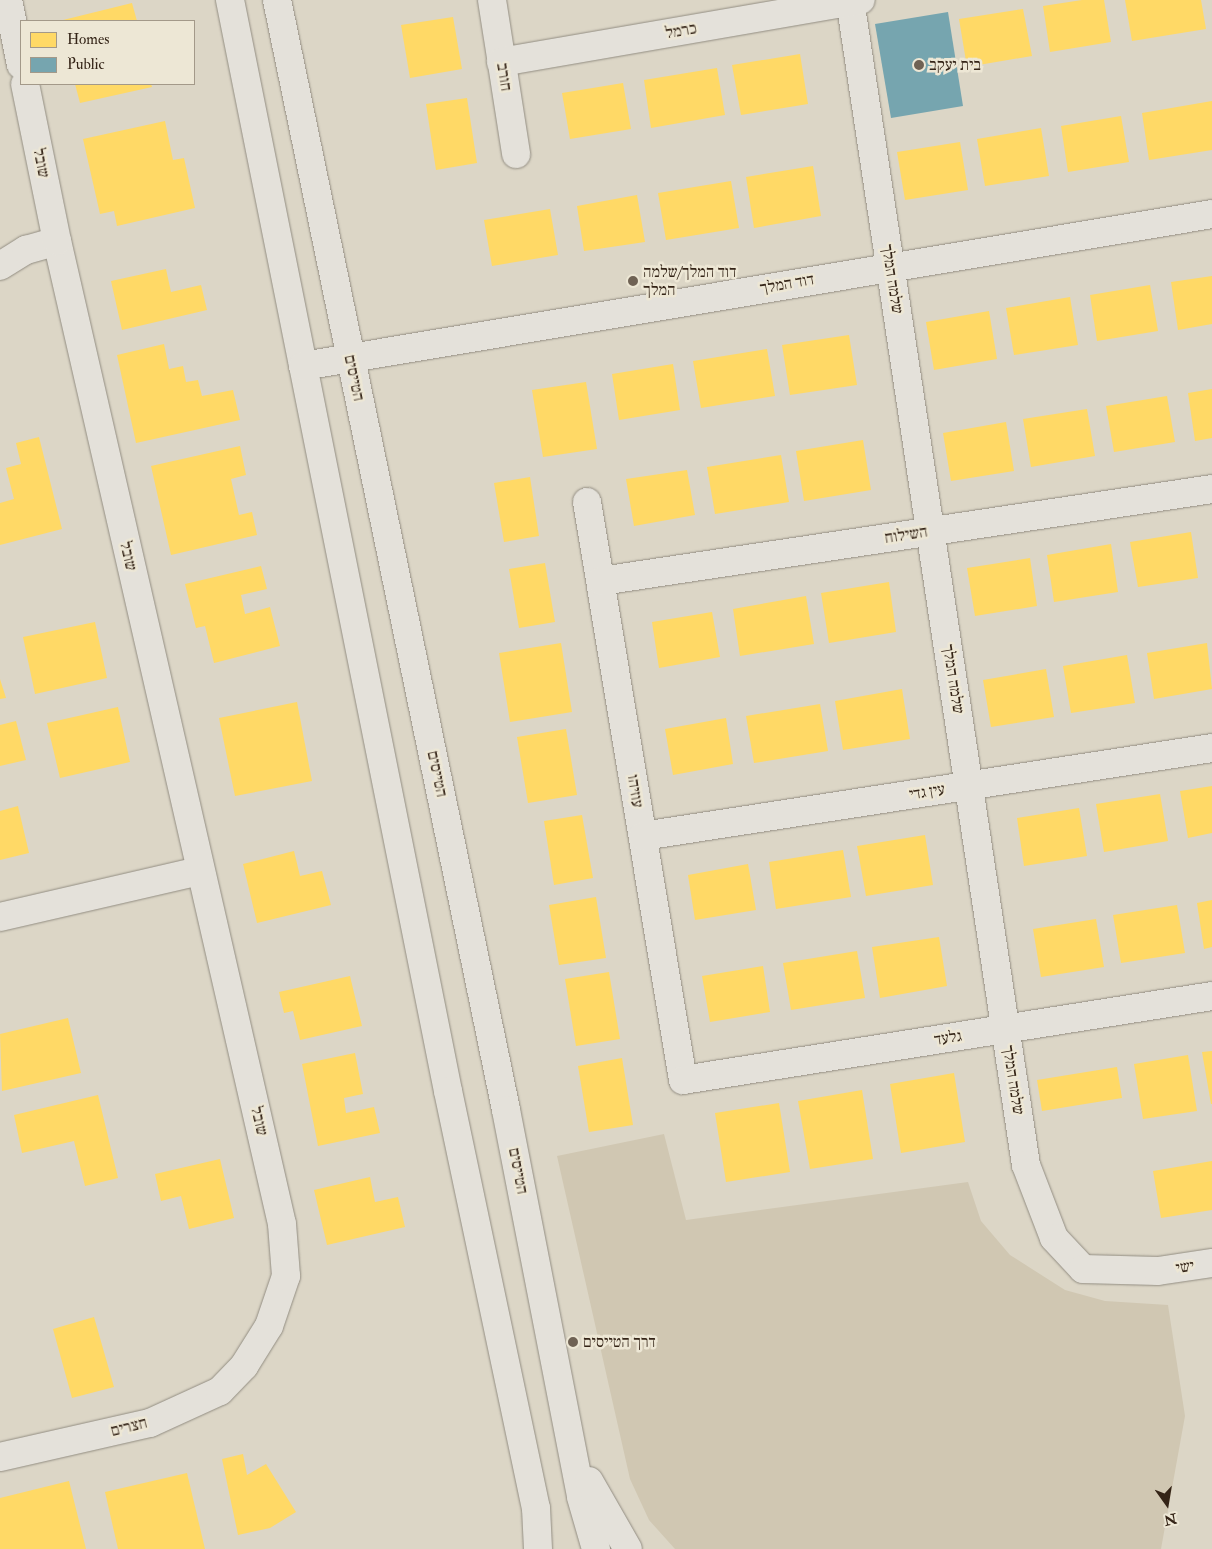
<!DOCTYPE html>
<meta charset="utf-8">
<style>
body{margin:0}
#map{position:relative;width:1212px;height:1549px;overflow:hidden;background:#dcd6c6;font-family:"IM FELL Double Pica","Frank Ruhl Libre",serif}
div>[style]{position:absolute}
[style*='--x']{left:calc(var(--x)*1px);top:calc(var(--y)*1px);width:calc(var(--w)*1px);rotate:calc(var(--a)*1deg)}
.green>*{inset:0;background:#d0c7b2}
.homes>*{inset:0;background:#ffd966}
.public>*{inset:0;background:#76a5af}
.roads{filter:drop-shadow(0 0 1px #928d82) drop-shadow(0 0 1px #928d82)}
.street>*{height:28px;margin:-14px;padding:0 14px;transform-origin:14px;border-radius:14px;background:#e4e1da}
.secondary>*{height:28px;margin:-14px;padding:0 14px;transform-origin:14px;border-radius:14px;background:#e4e1da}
.dots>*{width:14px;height:14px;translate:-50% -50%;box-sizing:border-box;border:2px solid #ede7d5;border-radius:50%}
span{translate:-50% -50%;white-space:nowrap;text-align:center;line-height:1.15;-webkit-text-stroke:5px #ede7d5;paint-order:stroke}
.street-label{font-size:16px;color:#342417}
.poi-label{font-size:16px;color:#342417}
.left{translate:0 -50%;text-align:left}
.legend{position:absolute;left:20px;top:20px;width:175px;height:65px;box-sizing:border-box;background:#ede7d5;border:1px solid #a39989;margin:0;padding:6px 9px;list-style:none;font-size:15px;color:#342417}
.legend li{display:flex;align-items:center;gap:10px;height:25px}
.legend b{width:25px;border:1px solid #a39989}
.north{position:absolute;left:1142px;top:1479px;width:50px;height:50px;-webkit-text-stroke:4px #ede7d5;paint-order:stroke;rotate:167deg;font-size:14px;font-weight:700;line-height:20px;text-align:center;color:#342417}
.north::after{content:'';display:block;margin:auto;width:18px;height:22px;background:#342417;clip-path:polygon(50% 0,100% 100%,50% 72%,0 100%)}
</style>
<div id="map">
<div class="green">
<div style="clip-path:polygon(664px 1134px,686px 1220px,968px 1182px,981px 1221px,1010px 1255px,1065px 1290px,1105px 1301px,1168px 1305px,1185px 1416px,1161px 1549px,675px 1549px,649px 1520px,630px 1479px,557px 1156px)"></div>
</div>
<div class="homes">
<div style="clip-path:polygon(1082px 0,1104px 0,1111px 42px,1050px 52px,1043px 6px)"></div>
<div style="clip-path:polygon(1125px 0,1201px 0,1206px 29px,1132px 41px)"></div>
<div style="clip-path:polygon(132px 3px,137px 21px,59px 21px)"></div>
<div style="clip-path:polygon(1023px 9px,1032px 56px,967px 67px,959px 19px)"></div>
<div style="clip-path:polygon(453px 17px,462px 69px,410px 78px,401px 25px)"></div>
<div style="clip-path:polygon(800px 54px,808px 104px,741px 115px,732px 65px)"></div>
<div style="clip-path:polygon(717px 68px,725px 115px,651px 128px,644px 80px)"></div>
<div style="clip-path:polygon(623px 83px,631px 129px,570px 139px,562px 93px)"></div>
<div style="clip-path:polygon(75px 84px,151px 84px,152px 87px,80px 103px)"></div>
<div style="clip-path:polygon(467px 98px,477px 163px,436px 170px,426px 104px)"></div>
<div style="clip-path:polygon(1212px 101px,1212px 150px,1149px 160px,1142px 113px)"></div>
<div style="clip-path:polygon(1121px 116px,1129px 162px,1068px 172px,1061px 126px)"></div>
<div style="clip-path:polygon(165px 121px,173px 160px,184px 158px,195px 208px,117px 226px,114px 211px,100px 214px,83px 139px)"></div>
<div style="clip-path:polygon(1041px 128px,1049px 176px,985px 186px,977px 139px)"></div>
<div style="clip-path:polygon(960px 142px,968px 190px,905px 200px,897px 152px)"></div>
<div style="clip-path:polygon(813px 166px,821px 216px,754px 228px,746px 177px)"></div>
<div style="clip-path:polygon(731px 181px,739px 228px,666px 240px,658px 193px)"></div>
<div style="clip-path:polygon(637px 195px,645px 242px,584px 251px,577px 206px)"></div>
<div style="clip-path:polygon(550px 209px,558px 255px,492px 266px,484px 220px)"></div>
<div style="clip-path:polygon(166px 269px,171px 292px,201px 285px,207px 310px,122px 330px,111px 281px)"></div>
<div style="clip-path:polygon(1212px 276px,1212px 324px,1178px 330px,1171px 282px)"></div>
<div style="clip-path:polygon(1150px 285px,1158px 331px,1097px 341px,1090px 295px)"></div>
<div style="clip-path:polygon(1070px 297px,1078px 345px,1014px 355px,1006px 308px)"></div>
<div style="clip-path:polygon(989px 311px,997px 359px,934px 370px,926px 322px)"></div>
<div style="clip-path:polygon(849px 335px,857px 385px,790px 395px,782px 345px)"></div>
<div style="clip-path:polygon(164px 344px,169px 369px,183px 366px,186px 382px,198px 380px,202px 396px,233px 390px,240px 420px,136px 443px,117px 355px)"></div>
<div style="clip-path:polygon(767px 349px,775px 396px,701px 408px,693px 361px)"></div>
<div style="clip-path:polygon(673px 364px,680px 410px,619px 420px,612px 374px)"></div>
<div style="clip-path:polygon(586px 382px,597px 449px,543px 457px,532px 390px)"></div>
<div style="clip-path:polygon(1212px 389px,1212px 438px,1195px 441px,1188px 393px)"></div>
<div style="clip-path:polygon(1167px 396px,1175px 442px,1114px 452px,1106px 406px)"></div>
<div style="clip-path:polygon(1087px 409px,1095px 456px,1031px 467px,1023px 419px)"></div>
<div style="clip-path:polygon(1006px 422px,1014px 471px,951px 481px,943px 433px)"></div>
<div style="clip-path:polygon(39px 437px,62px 529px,0 545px,0 503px,14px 499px,6px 468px,21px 464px,16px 443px)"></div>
<div style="clip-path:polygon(863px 440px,871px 490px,804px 501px,796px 451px)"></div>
<div style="clip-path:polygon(240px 446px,246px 475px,231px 479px,239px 515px,252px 512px,257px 535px,171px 555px,151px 466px)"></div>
<div style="clip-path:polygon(781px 455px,789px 502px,715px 514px,707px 467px)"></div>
<div style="clip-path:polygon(687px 470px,695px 515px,634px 526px,626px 479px)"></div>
<div style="clip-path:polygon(530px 477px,539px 536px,504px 542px,494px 483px)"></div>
<div style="clip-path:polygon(1191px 532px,1198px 578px,1138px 587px,1130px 542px)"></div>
<div style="clip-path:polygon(1111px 544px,1118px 592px,1054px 602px,1047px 555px)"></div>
<div style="clip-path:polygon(1030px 558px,1037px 606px,975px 616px,967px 568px)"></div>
<div style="clip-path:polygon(545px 563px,555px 622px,519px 628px,509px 569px)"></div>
<div style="clip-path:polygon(261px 566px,267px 589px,241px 595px,245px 614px,270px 607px,280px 646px,214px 663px,205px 626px,196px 628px,185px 584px)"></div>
<div style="clip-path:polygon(889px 582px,896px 632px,829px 643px,821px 593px)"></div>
<div style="clip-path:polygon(806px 596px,814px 644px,740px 656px,733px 609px)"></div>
<div style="clip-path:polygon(712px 612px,720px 657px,659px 668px,652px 622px)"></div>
<div style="clip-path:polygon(95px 622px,107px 678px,35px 694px,23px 637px)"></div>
<div style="clip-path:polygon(561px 643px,572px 712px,510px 722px,499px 653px)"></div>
<div style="clip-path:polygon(1207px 643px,1212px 689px,1154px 699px,1147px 653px)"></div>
<div style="clip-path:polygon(1127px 655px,1135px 703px,1071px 713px,1063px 666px)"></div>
<div style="clip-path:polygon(1046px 669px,1054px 717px,991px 727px,983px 680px)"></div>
<div style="clip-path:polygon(0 679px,6px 698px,0 699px)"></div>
<div style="clip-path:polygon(902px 689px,910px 739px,843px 750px,835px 701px)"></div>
<div style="clip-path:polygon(297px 702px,312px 781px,235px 796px,219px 718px)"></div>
<div style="clip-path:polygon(820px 704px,828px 751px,754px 763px,746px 716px)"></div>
<div style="clip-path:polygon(118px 707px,130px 762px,60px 778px,47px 723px)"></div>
<div style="clip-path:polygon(726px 718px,733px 764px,673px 775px,665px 729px)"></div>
<div style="clip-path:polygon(16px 721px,26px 760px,0 766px,0 725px)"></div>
<div style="clip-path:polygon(566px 729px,577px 795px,528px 803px,517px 737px)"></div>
<div style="clip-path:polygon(1212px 786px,1212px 833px,1188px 838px,1180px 791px)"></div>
<div style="clip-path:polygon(1160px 794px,1168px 841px,1104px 852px,1096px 804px)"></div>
<div style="clip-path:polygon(18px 806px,29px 853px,0 860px,0 811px)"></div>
<div style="clip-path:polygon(1079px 808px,1087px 856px,1024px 866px,1017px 818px)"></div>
<div style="clip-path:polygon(582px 815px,593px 878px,554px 885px,544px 821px)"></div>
<div style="clip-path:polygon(925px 835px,933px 885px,866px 896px,857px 846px)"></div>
<div style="clip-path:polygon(843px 850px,851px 897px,776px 909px,769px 862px)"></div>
<div style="clip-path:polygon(294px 851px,300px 876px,322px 871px,331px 905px,257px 923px,243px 864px)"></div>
<div style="clip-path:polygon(748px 864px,756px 910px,695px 920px,688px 875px)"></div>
<div style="clip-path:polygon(596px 897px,606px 958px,559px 965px,549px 905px)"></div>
<div style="clip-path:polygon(1212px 900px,1212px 947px,1204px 949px,1197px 903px)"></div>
<div style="clip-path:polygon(1177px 905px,1185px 953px,1121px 963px,1113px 915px)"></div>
<div style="clip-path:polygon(1096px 919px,1104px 967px,1041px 977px,1033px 929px)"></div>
<div style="clip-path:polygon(939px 937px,947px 986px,880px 998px,872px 947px)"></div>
<div style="clip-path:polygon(857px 951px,865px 998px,791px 1010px,783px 963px)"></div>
<div style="clip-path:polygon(763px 966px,770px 1012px,710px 1022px,702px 976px)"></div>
<div style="clip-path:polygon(609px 972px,620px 1039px,576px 1046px,565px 979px)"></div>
<div style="clip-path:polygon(350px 976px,362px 1026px,300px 1040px,293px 1011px,284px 1013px,279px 992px)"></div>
<div style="clip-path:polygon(68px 1018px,81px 1073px,2px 1091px,0 1034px)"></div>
<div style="clip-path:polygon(1212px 1051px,1212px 1104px,1211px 1104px,1202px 1052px)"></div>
<div style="clip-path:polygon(355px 1053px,363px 1094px,344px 1098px,346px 1113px,374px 1107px,380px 1133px,318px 1146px,302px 1064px)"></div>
<div style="clip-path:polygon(1188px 1055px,1197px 1111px,1143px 1119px,1134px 1064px)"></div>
<div style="clip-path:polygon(622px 1058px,633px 1125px,589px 1132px,578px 1066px)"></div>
<div style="clip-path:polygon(1117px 1067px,1122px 1098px,1042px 1111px,1037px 1080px)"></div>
<div style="clip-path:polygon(954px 1073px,965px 1142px,901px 1153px,890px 1084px)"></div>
<div style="clip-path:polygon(862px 1090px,873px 1159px,810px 1169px,798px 1101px)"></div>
<div style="clip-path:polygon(98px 1095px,118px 1178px,85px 1186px,74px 1141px,22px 1153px,14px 1115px)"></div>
<div style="clip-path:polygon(779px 1103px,790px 1172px,726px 1182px,715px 1113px)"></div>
<div style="clip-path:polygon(220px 1159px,234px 1218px,189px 1229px,181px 1196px,161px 1201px,155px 1174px)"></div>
<div style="clip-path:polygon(1212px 1161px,1212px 1210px,1161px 1218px,1153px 1171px)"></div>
<div style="clip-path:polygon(370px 1177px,375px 1202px,398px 1197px,405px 1227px,327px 1245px,314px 1190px)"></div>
<div style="clip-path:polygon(94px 1317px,114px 1387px,72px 1398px,53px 1329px)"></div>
<div style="clip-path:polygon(243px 1454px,247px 1475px,266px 1464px,296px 1512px,270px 1528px,238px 1535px,222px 1459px)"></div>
<div style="clip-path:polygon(187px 1473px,205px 1549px,118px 1549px,105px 1492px)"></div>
<div style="clip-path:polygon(69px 1481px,86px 1549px,0 1549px,0 1498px)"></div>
</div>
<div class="public">
<div style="clip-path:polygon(948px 12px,963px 106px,891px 118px,875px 24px)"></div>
</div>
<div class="roads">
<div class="street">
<div style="--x:8;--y:0;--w:66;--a:78.7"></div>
<div style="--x:492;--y:0;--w:156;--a:81.1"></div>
<div style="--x:850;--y:0;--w:1178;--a:81.41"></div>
<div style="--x:1026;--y:1165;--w:78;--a:69"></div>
<div style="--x:1054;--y:1238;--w:42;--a:46.9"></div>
<div style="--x:1083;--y:1269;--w:75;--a:1.5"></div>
<div style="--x:1158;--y:1271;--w:55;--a:-8.4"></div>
<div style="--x:501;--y:62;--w:365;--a:-9.8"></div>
<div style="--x:0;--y:266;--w:31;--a:-32"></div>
<div style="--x:26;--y:250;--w:32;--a:-16"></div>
<div style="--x:587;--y:502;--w:586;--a:80.57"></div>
<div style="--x:683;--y:1080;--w:536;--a:-9.02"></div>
<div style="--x:601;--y:581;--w:618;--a:-8.56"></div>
<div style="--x:643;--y:836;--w:576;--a:-8.79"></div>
<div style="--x:0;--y:917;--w:205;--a:-13"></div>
<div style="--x:0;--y:1457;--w:154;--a:-12.8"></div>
<div style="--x:150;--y:1423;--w:77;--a:-24.6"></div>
<div style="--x:220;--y:1391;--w:35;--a:-46"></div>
<div style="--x:244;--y:1366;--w:47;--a:-58"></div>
<div style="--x:269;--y:1326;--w:53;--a:-71.2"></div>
<div style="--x:286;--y:1276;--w:52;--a:-94.4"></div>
<div style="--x:282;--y:1224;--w:1008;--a:-102.89"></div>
<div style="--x:57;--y:241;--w:160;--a:-101.5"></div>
</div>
<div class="secondary">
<div style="--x:230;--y:0;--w:1113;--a:78.7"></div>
<div style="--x:448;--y:1091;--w:426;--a:78.1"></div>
<div style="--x:536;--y:1508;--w:41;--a:87.2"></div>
<div style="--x:277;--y:0;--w:1133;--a:78.34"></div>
<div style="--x:506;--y:1110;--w:394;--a:79"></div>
<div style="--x:581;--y:1497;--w:54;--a:73.9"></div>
<div style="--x:303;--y:366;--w:922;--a:-9.49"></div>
<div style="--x:589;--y:1481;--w:78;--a:60.2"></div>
</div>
</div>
<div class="dots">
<div style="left:919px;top:65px;background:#6f6254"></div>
<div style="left:633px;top:281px;background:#6f6254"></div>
<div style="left:573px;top:1342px;background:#6f6254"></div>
</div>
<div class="street-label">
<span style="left:681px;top:31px;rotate:-10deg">כרמל</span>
<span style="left:504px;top:77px;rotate:81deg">חורב</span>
<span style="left:41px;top:163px;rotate:79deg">שובל</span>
<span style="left:892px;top:279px;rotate:81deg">שלמה המלך</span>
<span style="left:787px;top:284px;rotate:-10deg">דוד המלך</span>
<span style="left:354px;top:378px;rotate:78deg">הטייסים</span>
<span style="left:906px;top:535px;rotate:-9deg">השילוח</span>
<span style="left:128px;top:556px;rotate:77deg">שובל</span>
<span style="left:953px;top:679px;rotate:81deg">שלמה המלך</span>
<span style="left:437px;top:774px;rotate:78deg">הטייסים</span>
<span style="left:635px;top:791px;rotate:81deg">עוזיהו</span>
<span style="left:927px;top:792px;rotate:-9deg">עין גדי</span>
<span style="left:948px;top:1038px;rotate:-9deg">גלעד</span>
<span style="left:1013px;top:1080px;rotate:81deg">שלמה המלך</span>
<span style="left:259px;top:1121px;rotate:77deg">שובל</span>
<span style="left:518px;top:1171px;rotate:79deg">הטייסים</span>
<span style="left:1185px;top:1267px;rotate:-9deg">ישי</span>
<span style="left:129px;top:1427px;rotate:-14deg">חצרים</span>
</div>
<div class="poi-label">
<span class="left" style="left:929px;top:65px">בית יעקב</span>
<span class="left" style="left:643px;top:281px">דוד המלך/שלמה<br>המלך</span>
<span class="left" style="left:583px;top:1342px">דרך הטייסים</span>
</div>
<ul class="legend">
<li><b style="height:14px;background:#ffd966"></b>Homes</li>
<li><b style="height:14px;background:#76a5af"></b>Public</li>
</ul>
<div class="north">N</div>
</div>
